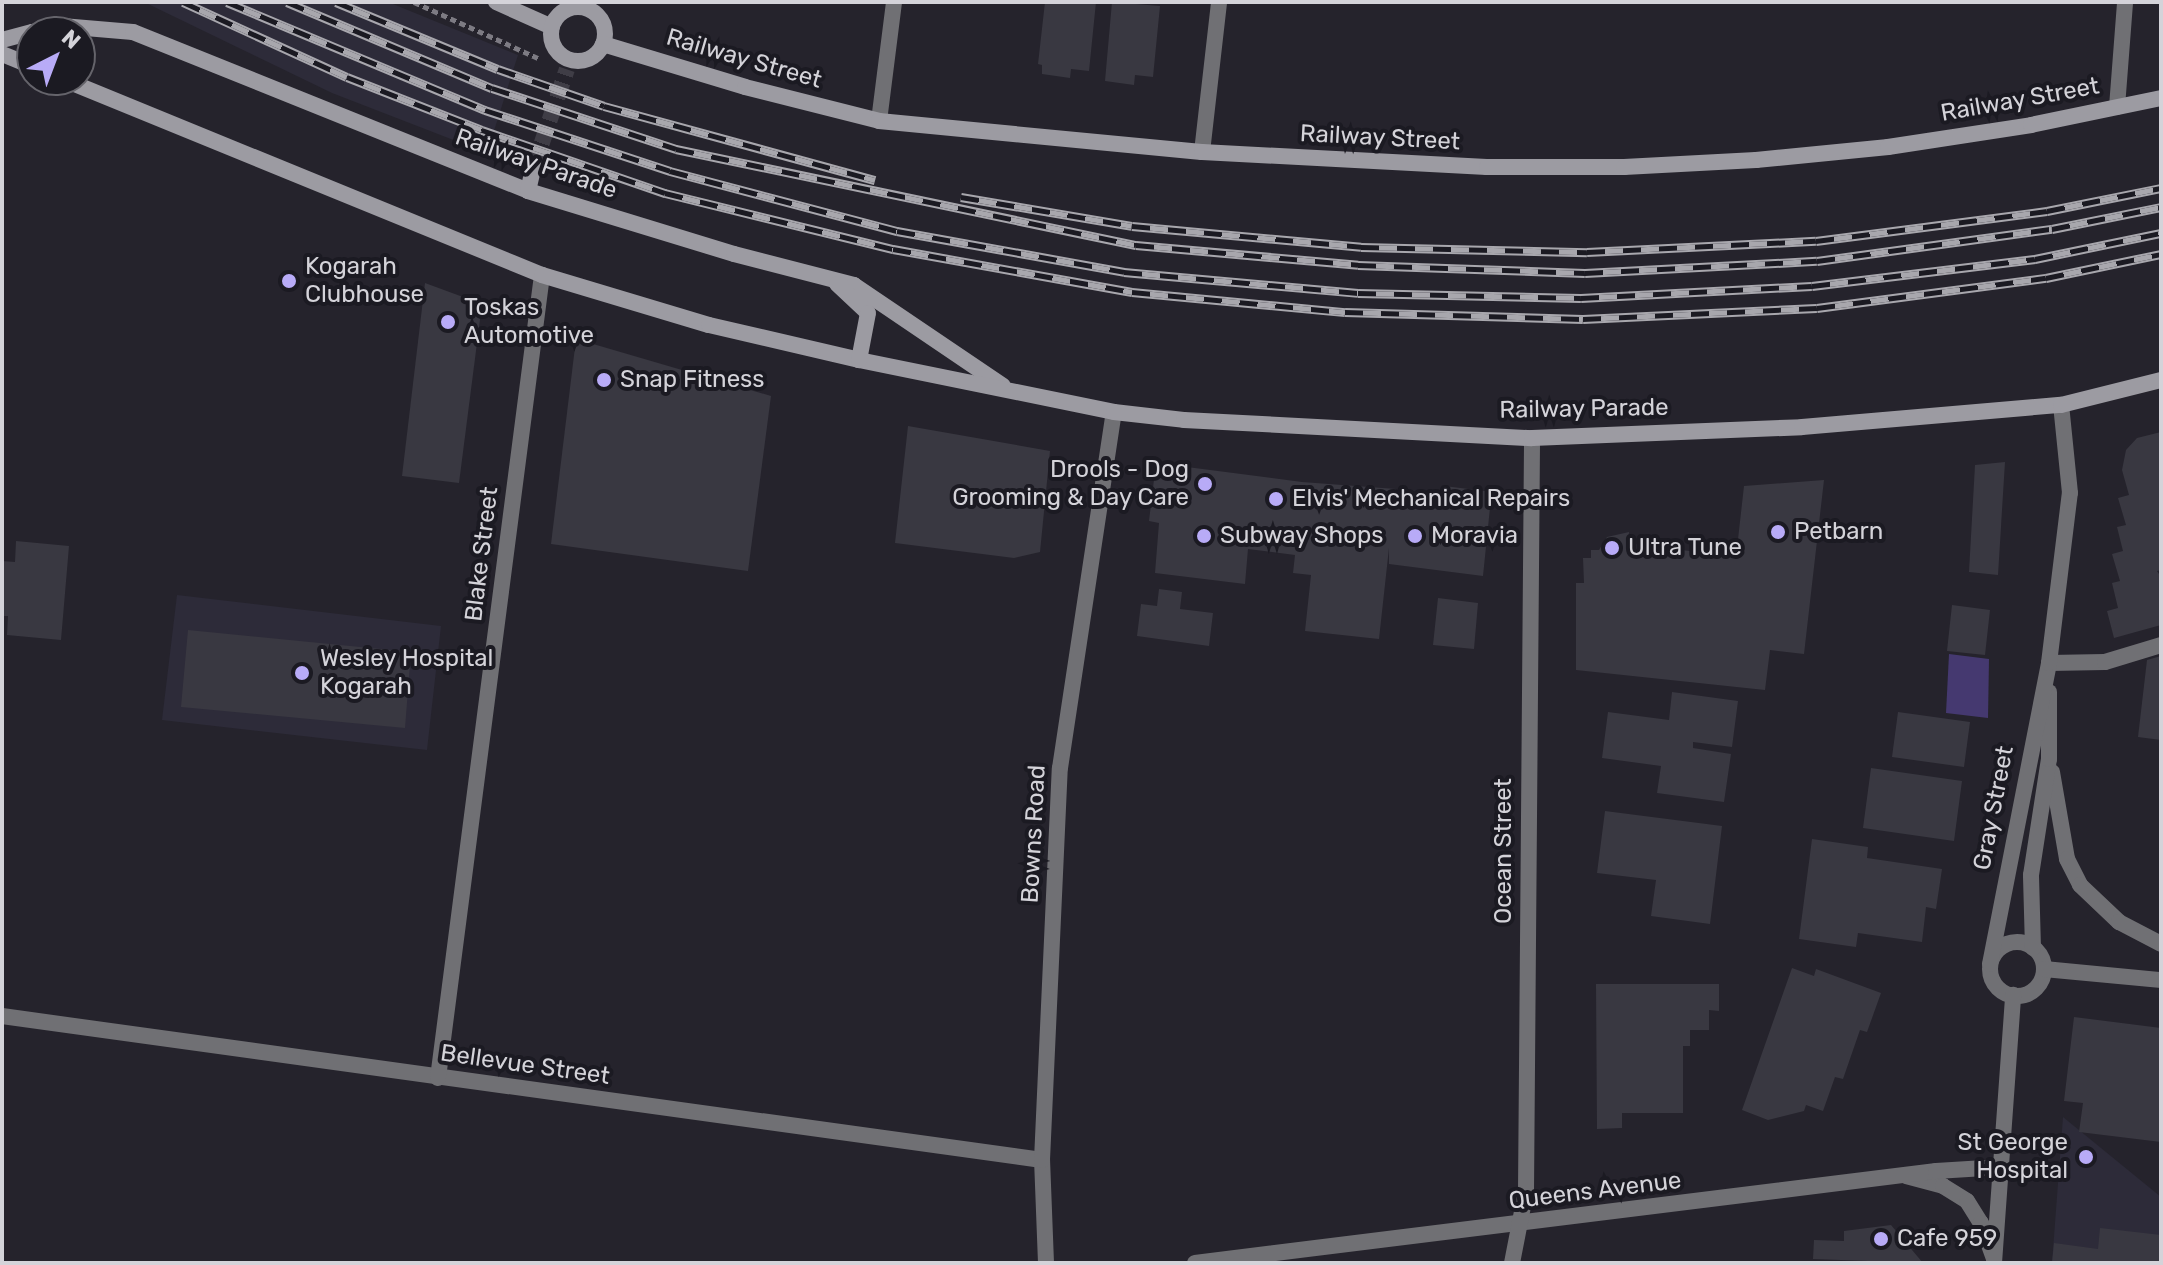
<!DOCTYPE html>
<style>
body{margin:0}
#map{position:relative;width:2163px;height:1265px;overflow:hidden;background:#25232c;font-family:Rubik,sans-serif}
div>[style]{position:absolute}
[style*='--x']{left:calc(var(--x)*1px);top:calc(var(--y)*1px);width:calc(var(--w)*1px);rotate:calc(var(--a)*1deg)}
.built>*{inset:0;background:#2d2b39}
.green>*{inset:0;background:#453970}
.building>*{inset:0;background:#393841}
.secondary-tunnel>*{height:16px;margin-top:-8px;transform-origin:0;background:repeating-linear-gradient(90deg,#3f3d46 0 16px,transparent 0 24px)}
.path>*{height:5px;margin-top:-2.5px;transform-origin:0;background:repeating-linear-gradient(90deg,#7d7b83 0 6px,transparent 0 10px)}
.service>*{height:16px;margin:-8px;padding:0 8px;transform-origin:8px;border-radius:8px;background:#707074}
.minor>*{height:16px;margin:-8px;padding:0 8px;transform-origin:8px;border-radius:8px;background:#707074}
.minor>.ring{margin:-8px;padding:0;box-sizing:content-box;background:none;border:16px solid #707074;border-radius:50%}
.secondary>*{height:16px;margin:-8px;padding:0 8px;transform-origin:8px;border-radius:8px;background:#9c9ba2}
.secondary>.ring{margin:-8px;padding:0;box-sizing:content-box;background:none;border:16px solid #9c9ba2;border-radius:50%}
.rail>*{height:9px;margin-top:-4.5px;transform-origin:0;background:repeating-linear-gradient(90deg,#1b1a22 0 18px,#a8a7ad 0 36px);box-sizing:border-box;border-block:2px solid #a8a7ad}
.dots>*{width:22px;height:22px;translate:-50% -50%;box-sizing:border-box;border:4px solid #1b1a22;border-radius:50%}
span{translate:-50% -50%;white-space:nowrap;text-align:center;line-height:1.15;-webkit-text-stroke:8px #1b1a22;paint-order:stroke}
.street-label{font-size:24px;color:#d4d3d9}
.poi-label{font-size:24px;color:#d4d3d9}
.left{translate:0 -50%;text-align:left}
.right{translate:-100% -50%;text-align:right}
.frame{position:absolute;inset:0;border:4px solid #d4d3d9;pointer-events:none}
.north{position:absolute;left:16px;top:16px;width:80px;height:80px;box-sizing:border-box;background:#1b1a22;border:2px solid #65646b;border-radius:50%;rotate:42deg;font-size:22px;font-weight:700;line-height:32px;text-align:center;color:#d4d3d9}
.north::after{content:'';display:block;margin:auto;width:28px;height:36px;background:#b8abf7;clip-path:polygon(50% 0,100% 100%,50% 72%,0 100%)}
</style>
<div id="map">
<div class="built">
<div style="clip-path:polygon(144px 2px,388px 2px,518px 55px,487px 153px,332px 93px)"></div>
<div style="clip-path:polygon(177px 595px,441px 626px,427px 750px,162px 720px)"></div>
<div style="clip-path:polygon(2063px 1117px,2161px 1197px,2161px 1263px,2052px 1263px)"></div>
</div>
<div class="green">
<div style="clip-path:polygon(1949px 654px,1989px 659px,1988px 718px,1946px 713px)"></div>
</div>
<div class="building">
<div style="clip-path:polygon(1045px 2px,1096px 2px,1089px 71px,1071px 69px,1070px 78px,1042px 74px,1042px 65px,1038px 64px)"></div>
<div style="clip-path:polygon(1112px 2px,1160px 6px,1153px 77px,1135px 75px,1134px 85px,1105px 81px)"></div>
<div style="clip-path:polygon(425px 283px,482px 304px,459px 483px,402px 476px)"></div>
<div style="clip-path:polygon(576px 339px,771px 396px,748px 571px,551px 544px)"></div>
<div style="clip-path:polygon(908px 426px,1050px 451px,1040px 552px,1014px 558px,895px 543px)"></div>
<div style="clip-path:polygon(2161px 432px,2161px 570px,2157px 571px,2161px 577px,2161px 625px,2114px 638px,2107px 611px,2118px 608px,2112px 583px,2120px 581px,2112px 554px,2123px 551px,2117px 527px,2126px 525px,2118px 498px,2129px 495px,2122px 470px,2126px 450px,2137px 438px)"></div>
<div style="clip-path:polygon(2005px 462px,1998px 575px,1969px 572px,1975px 465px)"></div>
<div style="clip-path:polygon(1156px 463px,1302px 482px,1396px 489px,1394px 503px,1442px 509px,1444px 486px,1485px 491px,1491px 498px,1483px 576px,1389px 564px,1389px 548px,1379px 639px,1305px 631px,1311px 575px,1293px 573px,1295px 555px,1248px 549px,1245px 584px,1155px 573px,1159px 523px,1149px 521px)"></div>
<div style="clip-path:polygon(1824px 480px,1804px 654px,1770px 650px,1765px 690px,1576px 670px,1576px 583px,1584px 583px,1583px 558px,1591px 558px,1591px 550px,1599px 550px,1607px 537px,1629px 532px,1628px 543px,1736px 557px,1744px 486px)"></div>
<div style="clip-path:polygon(16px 541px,69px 546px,61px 640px,7px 635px,8px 616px,2px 616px,2px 561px,15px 562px)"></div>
<div style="clip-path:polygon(1159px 589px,1182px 592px,1180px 609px,1213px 613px,1209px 646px,1137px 636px,1141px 604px,1157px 606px)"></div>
<div style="clip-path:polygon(1438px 598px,1478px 603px,1474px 649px,1433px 645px)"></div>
<div style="clip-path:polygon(1952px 605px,1990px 610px,1985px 655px,1947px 651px)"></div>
<div style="clip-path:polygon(188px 630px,411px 652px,405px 728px,181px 707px)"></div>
<div style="clip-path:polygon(2161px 656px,2161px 740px,2138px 737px,2147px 660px)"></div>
<div style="clip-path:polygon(1672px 692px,1738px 701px,1732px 747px,1693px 742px,1693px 748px,1731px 754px,1724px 802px,1657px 793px,1661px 766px,1602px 758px,1608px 712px,1669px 720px)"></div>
<div style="clip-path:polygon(1898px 712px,1970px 722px,1964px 767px,1892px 757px)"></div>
<div style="clip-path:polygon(1871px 768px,1962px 781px,1954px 841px,1863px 828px)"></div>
<div style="clip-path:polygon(1605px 811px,1722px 826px,1710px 924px,1651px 916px,1656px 880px,1597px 873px)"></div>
<div style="clip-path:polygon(1812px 839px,1868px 847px,1867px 858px,1942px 869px,1936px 909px,1926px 907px,1922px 942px,1858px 933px,1856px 947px,1799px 939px)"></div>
<div style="clip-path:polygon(1792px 968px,1814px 976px,1816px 969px,1881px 993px,1867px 1032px,1860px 1030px,1843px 1079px,1835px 1077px,1823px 1111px,1806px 1105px,1804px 1111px,1768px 1120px,1742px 1110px)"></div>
<div style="clip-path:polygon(1596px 984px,1719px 984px,1719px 1011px,1709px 1010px,1709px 1030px,1690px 1030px,1690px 1046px,1683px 1046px,1683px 1113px,1622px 1113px,1622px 1128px,1597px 1129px)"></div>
<div style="clip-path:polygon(2074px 1017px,2161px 1028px,2161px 1142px,2079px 1132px,2083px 1103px,2064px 1101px)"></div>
<div style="clip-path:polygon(1891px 1225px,1923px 1263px,1813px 1259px,1814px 1240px,1844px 1241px,1844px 1231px)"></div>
<div style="clip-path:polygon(2100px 1228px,2161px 1235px,2161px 1263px,2052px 1263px,2054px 1243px,2098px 1249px)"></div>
</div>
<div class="secondary-tunnel">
<div style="--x:534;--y:166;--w:102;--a:-71.2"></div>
</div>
<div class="path">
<div style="--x:414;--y:2;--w:136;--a:24.3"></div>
<div style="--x:582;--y:7;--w:5;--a:-90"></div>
</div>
<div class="service">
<div style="--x:879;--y:121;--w:120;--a:-82.8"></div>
<div style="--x:2049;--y:663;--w:56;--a:-1"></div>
<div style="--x:2105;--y:662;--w:59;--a:-16.9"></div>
<div style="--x:1906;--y:1176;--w:38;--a:15"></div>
<div style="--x:1943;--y:1186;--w:28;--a:32"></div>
<div style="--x:1967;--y:1201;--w:26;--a:58"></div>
<div style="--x:1981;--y:1223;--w:38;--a:70"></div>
</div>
<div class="minor">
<div style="--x:2117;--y:107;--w:105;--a:-85.6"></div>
<div style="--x:1202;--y:152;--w:151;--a:-83.5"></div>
<div style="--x:2052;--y:772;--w:88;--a:80.2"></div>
<div style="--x:2067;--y:859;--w:29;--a:63"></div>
<div style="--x:2080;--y:885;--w:54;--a:43.5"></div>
<div style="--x:2119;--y:922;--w:47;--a:27.6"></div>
<div class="ring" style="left:1990px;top:942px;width:38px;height:38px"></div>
<div style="--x:2033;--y:948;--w:73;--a:-91.6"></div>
<div style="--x:2031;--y:875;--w:117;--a:-81.2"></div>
<div style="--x:2049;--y:759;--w:67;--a:-90"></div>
<div style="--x:1990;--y:964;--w:307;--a:-78.9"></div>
<div style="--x:2049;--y:663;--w:171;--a:-83"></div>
<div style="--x:2070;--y:493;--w:88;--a:-95.8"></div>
<div style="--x:2044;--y:969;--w:118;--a:5.4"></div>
<div style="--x:2;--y:1016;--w:1050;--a:7.88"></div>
<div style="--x:438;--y:1078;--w:810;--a:-82.62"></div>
<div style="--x:1046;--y:1263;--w:103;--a:-92.2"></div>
<div style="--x:1042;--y:1160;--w:392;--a:-87.4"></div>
<div style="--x:1060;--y:768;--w:360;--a:-81.4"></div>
<div style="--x:1195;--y:1263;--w:747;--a:-7.08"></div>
<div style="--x:1936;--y:1171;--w:65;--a:-3.5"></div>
<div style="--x:1512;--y:1263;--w:73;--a:-79"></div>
<div style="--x:1526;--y:1191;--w:753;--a:-89.54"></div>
<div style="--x:1994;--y:1263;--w:269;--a:-85.9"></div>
</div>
<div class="secondary">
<div style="--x:496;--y:2;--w:61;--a:24.1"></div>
<div class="ring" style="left:551px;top:7px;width:38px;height:38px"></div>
<div style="--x:32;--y:32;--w:31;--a:-11"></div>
<div style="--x:62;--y:26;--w:71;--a:4.8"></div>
<div style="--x:133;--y:32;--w:426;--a:21.9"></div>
<div style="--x:528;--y:191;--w:215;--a:17"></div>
<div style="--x:734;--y:254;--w:124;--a:14.5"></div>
<div style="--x:854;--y:285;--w:180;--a:34.1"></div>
<div style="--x:2;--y:40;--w:31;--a:-15"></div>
<div style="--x:603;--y:44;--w:148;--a:16.8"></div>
<div style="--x:745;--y:87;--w:138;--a:14.2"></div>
<div style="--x:879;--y:121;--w:324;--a:5.5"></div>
<div style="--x:1202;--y:152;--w:285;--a:3"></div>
<div style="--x:1487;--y:167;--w:137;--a:0"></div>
<div style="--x:1624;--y:167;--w:132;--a:-3"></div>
<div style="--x:1756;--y:160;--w:133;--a:-5.6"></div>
<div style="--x:1888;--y:147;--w:145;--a:-8.7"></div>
<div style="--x:2031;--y:125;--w:133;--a:-11.7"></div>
<div style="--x:2;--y:54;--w:32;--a:22"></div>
<div style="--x:65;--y:80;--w:515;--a:22.23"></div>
<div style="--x:542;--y:275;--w:174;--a:16.7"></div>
<div style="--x:709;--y:325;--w:154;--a:13.1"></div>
<div style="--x:859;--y:360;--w:260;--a:11.5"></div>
<div style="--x:1114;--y:412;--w:70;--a:6.5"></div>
<div style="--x:1184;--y:420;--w:348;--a:3"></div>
<div style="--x:1532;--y:438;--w:270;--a:-2.3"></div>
<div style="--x:1802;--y:427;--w:260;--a:-4.9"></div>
<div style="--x:2061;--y:405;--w:103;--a:-14"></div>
<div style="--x:528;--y:191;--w:26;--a:-77"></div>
<div style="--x:837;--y:284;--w:42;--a:43.1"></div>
<div style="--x:868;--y:313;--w:48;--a:100.8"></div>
</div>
<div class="rail">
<div style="--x:183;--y:2;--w:180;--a:24.6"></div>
<div style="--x:347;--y:77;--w:145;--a:21.4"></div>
<div style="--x:482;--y:130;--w:194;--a:19"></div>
<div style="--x:665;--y:193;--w:235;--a:13.8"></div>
<div style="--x:893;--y:249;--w:243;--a:10.2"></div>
<div style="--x:1132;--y:292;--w:214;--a:5.4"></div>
<div style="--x:1345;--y:312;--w:238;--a:1.7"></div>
<div style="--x:1583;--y:319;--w:234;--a:-2.7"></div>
<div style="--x:1817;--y:308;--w:231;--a:-7.5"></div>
<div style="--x:2046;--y:278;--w:117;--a:-11.8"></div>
<div style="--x:227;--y:2;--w:280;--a:22.7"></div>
<div style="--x:485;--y:110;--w:195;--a:18.2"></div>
<div style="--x:670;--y:171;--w:235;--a:14.8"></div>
<div style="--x:897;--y:231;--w:231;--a:10.2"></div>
<div style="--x:1124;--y:272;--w:235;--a:5.1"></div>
<div style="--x:1358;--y:293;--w:223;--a:1.3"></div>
<div style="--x:1581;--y:298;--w:231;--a:-3"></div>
<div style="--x:1812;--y:286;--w:225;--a:-6.9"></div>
<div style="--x:2035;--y:259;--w:129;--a:-11.7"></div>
<div style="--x:287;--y:2;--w:222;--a:22.8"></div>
<div style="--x:492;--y:88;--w:194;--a:18.3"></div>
<div style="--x:676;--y:149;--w:470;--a:11.8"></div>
<div style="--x:1136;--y:245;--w:223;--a:5.1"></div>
<div style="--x:1358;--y:265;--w:227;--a:2"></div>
<div style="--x:1585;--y:273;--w:232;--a:-3"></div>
<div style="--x:1817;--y:261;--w:237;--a:-7.8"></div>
<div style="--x:2052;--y:229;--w:111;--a:-11.4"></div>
<div style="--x:336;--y:2;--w:175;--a:22.5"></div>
<div style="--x:498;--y:69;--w:112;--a:19.2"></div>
<div style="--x:604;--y:106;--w:281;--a:15.3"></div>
<div style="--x:961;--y:197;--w:173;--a:9.6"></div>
<div style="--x:1132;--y:226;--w:230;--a:5.2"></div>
<div style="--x:1361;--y:247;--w:226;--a:1.3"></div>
<div style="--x:1587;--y:252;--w:229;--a:-2.8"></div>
<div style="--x:1816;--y:241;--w:233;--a:-7.4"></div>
<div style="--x:2047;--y:211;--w:116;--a:-11.4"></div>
</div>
<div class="dots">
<div style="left:289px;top:281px;background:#b8abf7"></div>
<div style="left:448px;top:322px;background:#b8abf7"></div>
<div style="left:604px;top:380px;background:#b8abf7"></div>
<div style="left:1205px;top:484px;background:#b8abf7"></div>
<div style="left:1276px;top:499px;background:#b8abf7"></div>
<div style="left:1778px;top:532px;background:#b8abf7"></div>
<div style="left:1204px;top:536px;background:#b8abf7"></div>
<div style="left:1415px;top:536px;background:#b8abf7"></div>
<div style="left:1612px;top:548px;background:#b8abf7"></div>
<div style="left:302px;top:673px;background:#b8abf7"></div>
<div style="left:2086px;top:1157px;background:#b8abf7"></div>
<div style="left:1881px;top:1239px;background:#b8abf7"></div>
</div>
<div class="street-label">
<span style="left:744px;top:59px;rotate:16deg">Railway Street</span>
<span style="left:2020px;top:100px;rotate:-10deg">Railway Street</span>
<span style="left:1380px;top:138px;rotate:3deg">Railway Street</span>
<span style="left:536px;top:164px;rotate:19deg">Railway Parade</span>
<span style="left:1584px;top:409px;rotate:-1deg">Railway Parade</span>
<span style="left:482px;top:554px;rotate:-83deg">Blake Street</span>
<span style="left:1994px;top:808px;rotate:-79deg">Gray Street</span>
<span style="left:1034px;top:834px;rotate:-87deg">Bowns Road</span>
<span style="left:1504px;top:851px;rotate:-90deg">Ocean Street</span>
<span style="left:525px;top:1065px;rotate:8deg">Bellevue Street</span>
<span style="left:1595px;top:1191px;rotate:-7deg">Queens Avenue</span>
</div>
<div class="poi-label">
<span class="left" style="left:305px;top:281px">Kogarah<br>Clubhouse</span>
<span class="left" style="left:464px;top:322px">Toskas<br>Automotive</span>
<span class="left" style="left:620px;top:380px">Snap Fitness</span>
<span class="right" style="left:1189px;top:484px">Drools - Dog<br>Grooming &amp; Day Care</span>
<span class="left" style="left:1292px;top:499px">Elvis' Mechanical Repairs</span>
<span class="left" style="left:1794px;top:532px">Petbarn</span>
<span class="left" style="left:1220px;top:536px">Subway Shops</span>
<span class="left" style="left:1431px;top:536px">Moravia</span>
<span class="left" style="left:1628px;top:548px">Ultra Tune</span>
<span class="left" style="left:320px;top:673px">Wesley Hospital<br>Kogarah</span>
<span class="right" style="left:2068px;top:1157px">St George<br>Hospital</span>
<span class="left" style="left:1897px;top:1239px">Cafe 959</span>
</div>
<div class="frame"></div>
<div class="north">N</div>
</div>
